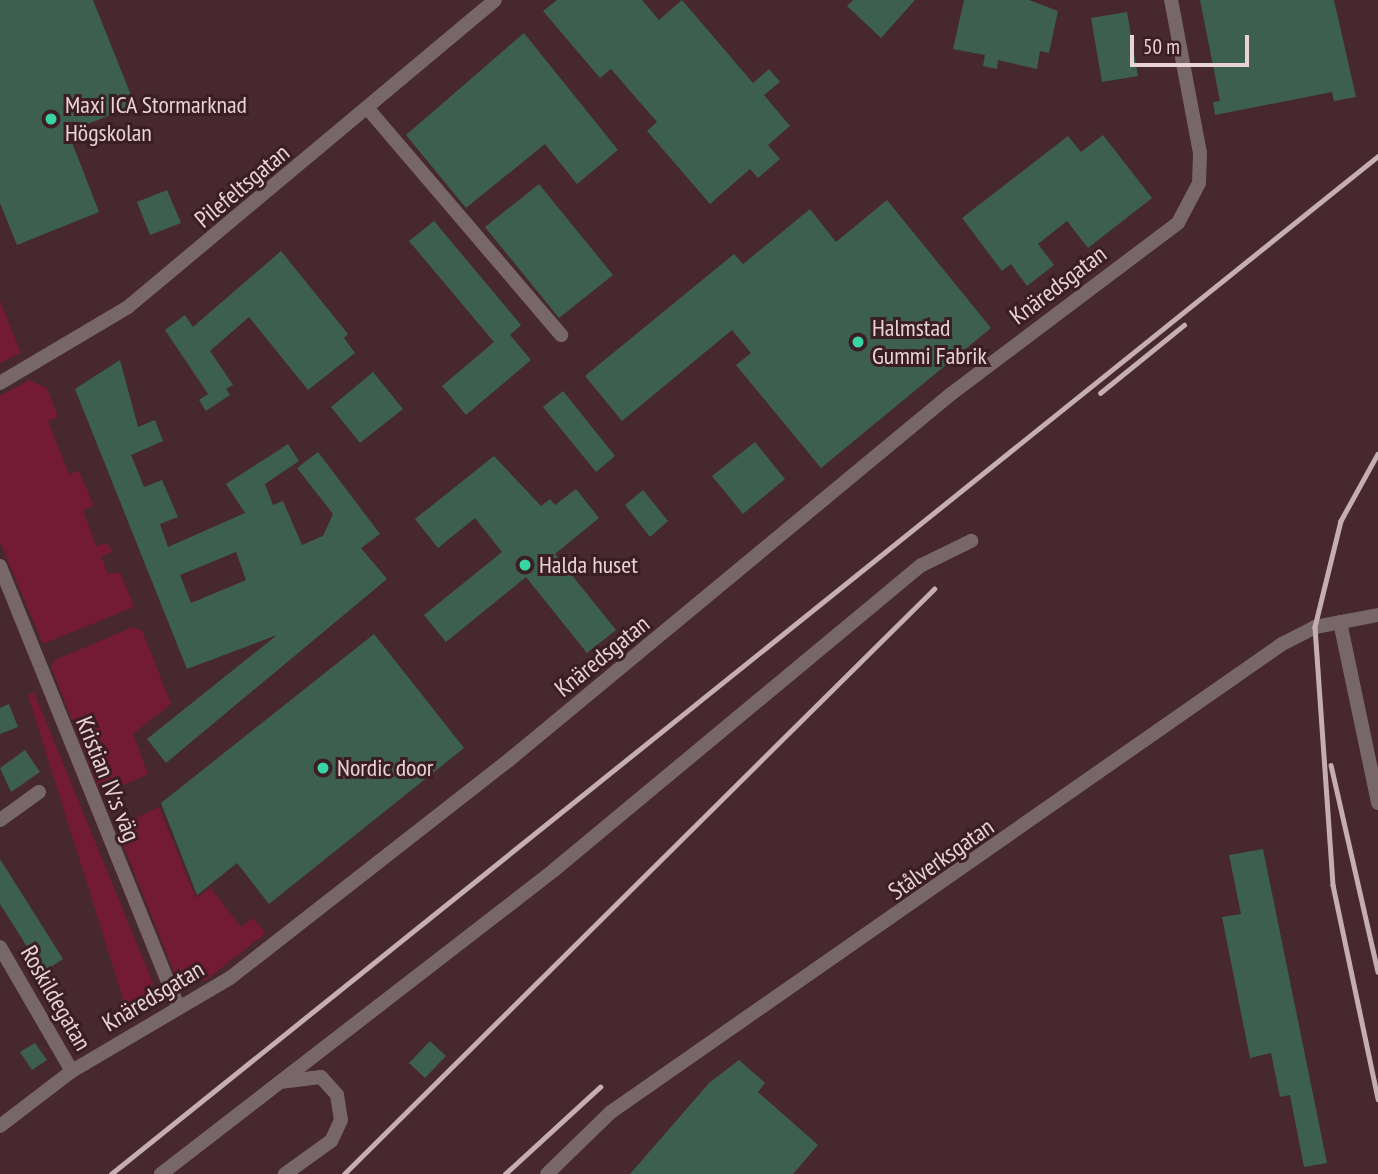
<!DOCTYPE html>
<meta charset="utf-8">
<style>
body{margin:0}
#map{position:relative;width:1378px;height:1174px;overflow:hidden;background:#46282e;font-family:"PT Sans Narrow",sans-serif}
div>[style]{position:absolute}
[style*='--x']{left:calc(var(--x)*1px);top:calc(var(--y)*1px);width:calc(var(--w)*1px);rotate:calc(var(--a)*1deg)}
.green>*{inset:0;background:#721a36}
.building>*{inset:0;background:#3c5f52}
.minor>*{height:14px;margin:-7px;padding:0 7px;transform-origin:7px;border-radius:7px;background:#78676a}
.tertiary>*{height:14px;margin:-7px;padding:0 7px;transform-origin:7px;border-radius:7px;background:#78676a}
.rail>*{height:4.5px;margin:-2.25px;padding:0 2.25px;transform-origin:2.25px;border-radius:2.25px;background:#c5aeb2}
.dots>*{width:19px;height:19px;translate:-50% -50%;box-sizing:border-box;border:4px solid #3b1e24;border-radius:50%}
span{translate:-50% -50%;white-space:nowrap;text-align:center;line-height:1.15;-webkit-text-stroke:6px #3b1e24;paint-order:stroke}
.poi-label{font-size:24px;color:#e8d3d6}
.left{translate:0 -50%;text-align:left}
.street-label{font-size:24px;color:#e8d3d6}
.scale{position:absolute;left:1130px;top:35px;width:119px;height:32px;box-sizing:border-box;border:4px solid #e8d3d6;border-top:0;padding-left:9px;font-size:21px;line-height:24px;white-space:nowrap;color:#e8d3d6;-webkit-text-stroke:5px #3b1e24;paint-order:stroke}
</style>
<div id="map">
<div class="green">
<div style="clip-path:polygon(0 301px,21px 353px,0 363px)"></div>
<div style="clip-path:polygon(29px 380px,47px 388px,58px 417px,48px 421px,69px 474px,79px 471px,94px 506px,83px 510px,96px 546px,107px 543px,113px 552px,101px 556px,108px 574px,120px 572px,134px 607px,43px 644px,0 542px,0 396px)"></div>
<div style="clip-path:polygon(133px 627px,142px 630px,171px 704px,133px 734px,148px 774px,109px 792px,99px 789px,51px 667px,55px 660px)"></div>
<div style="clip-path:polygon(34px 692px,153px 983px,149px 1004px,129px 1018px,28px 695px)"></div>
<div style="clip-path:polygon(159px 807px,196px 898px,211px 888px,241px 927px,253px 918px,266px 933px,206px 980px,189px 982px,174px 972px,116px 827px)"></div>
</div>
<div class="building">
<div style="clip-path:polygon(0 0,93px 0,135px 105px,68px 132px,99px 212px,17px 245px,0 203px)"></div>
<div style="clip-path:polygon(557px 0,642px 0,659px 20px,682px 0,753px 83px,769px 69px,780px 82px,764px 95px,790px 126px,768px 145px,780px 159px,758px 178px,750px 169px,710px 204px,647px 131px,657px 122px,611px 69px,600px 78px,543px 11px)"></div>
<div style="clip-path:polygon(853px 0,915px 0,881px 38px,847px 6px)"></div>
<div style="clip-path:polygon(964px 0,1029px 0,1058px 11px,1049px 53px,1040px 51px,1037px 69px,998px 60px,997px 69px,983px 66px,985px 55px,953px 49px)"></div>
<div style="clip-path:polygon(1200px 0,1334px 0,1356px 97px,1334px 101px,1332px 92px,1215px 115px,1213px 102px,1220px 101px)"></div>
<div style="clip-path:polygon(1127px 12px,1138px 76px,1102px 82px,1091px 18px)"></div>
<div style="clip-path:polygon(524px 33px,618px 150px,577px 184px,545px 144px,466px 208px,406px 135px)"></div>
<div style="clip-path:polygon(1103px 135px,1152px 198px,1088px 248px,1067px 221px,1038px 244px,1054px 265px,1027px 286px,1011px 264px,1002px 271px,962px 218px,1068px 136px,1081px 152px)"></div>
<div style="clip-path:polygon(539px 184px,613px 275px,559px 318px,485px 227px)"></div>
<div style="clip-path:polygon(167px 190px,181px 223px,150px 235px,137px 202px)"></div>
<div style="clip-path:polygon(887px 200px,991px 328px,821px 468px,736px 365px,751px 353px,732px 330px,622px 421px,585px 376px,734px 254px,743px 264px,810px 209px,836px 242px)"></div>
<div style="clip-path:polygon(434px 221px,521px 325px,510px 335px,531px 360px,466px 415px,442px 386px,494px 342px,409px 241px)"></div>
<div style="clip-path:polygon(281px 251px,348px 334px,344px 338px,355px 353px,308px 390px,249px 317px,210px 351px,233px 385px,226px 389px,230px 395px,206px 411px,199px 400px,208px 394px,165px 330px,185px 315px,193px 327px)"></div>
<div style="clip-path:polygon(evenodd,120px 360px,138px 427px,155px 420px,163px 441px,131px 455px,144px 487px,162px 480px,178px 517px,160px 524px,168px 547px,245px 513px,226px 484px,288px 444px,299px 461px,265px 484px,273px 505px,283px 501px,302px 545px,323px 536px,333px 514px,297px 468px,318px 452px,380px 534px,361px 548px,387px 579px,166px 763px,147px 739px,277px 635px,187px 669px,75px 389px,120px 360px,236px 552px,246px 580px,191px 603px,180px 575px,236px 552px)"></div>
<div style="clip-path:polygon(373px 372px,403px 409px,360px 443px,331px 407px)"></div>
<div style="clip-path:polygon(563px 391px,615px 456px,596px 472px,543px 407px)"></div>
<div style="clip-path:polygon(755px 442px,785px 479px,743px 514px,712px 476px)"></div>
<div style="clip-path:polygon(494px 456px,541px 506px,550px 499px,555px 505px,576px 489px,599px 518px,555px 554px,616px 630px,587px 653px,526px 577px,446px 642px,424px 615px,502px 552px,475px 518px,438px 548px,415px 519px)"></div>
<div style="clip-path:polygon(643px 490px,668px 521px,650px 537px,625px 505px)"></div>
<div style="clip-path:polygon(374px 634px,464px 748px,269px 904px,237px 863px,197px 895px,161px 803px)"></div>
<div style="clip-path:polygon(9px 704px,18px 727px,0 734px,0 708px)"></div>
<div style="clip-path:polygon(25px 750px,40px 772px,11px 792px,0 768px)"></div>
<div style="clip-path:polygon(1263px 849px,1327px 1163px,1304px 1167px,1290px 1095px,1280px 1097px,1271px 1053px,1250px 1058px,1222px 917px,1241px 914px,1229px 855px)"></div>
<div style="clip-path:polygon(0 859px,63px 959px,43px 972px,0 904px)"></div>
<div style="clip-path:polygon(430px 1041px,446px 1056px,425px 1078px,409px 1063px)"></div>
<div style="clip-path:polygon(35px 1043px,47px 1060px,32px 1070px,20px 1052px)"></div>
<div style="clip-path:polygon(739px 1060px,765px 1083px,758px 1092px,818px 1145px,793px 1174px,630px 1174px,709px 1083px)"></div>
</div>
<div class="minor">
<div style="--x:369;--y:110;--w:296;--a:49.5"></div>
<div style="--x:0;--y:383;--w:149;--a:-30.7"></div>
<div style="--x:128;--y:307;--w:478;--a:-39.9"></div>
<div style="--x:1340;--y:622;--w:185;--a:78.1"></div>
<div style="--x:0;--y:820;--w:48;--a:-35.7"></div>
<div style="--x:0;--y:947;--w:143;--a:59.9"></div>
<div style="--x:280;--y:1082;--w:41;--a:-7"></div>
<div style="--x:321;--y:1077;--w:24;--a:48"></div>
<div style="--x:337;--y:1095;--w:25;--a:81"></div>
<div style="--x:341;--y:1120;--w:23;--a:115"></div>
<div style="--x:331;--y:1141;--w:57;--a:144.3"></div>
<div style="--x:0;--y:1126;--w:91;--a:-37.4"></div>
<div style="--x:72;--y:1071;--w:183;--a:-30.5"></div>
<div style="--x:230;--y:978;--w:354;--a:-38"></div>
<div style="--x:509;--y:760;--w:574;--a:-39.63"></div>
<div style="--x:951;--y:394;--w:284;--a:-37"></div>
<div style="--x:1178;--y:223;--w:45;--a:-62.3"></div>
<div style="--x:1199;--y:183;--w:30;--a:-88"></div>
<div style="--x:1200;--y:153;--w:156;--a:-100.7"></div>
<div style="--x:161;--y:1174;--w:497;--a:-37.7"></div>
<div style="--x:554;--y:870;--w:478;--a:-39.7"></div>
<div style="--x:922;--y:565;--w:55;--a:-26.1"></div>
<div style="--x:547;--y:1174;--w:89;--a:-44.1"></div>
<div style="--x:611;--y:1112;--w:818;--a:-34.89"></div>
<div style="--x:1282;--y:644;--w:37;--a:-27"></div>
<div style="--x:1315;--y:627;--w:64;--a:-10.8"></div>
</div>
<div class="tertiary">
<div style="--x:0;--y:566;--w:476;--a:68"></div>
</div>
<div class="rail">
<div style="--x:1100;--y:393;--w:108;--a:-39"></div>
<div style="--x:1378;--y:454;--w:77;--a:118.9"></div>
<div style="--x:1341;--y:521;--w:109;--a:103.8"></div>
<div style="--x:1315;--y:627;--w:259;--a:86"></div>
<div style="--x:1333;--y:885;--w:219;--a:78.1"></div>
<div style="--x:1331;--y:765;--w:212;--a:77.2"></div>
<div style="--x:111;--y:1174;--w:1625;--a:-38.78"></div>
<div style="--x:344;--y:1174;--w:831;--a:-44.76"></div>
<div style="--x:505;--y:1174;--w:129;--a:-42.5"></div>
</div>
<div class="dots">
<div style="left:51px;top:119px;background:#38d4a6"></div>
<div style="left:858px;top:342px;background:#38d4a6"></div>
<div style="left:525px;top:565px;background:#38d4a6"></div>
<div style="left:323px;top:768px;background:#38d4a6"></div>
</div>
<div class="poi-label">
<span class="left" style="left:65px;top:119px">Maxi ICA Stormarknad<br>Högskolan</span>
<span class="left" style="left:872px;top:342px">Halmstad<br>Gummi Fabrik</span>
<span class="left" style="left:539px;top:565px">Halda huset</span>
<span class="left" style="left:337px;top:768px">Nordic door</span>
</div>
<div class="street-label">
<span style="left:242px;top:186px;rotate:-40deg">Pilefeltsgatan</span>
<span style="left:1058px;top:285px;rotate:-37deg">Knäredsgatan</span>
<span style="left:602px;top:656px;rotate:-39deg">Knäredsgatan</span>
<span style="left:108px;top:779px;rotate:68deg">Kristian IV:s väg</span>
<span style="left:941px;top:859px;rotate:-35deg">Stålverksgatan</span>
<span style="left:153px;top:996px;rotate:-31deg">Knäredsgatan</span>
<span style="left:56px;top:998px;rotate:60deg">Roskildegatan</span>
</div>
<div class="scale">50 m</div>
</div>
